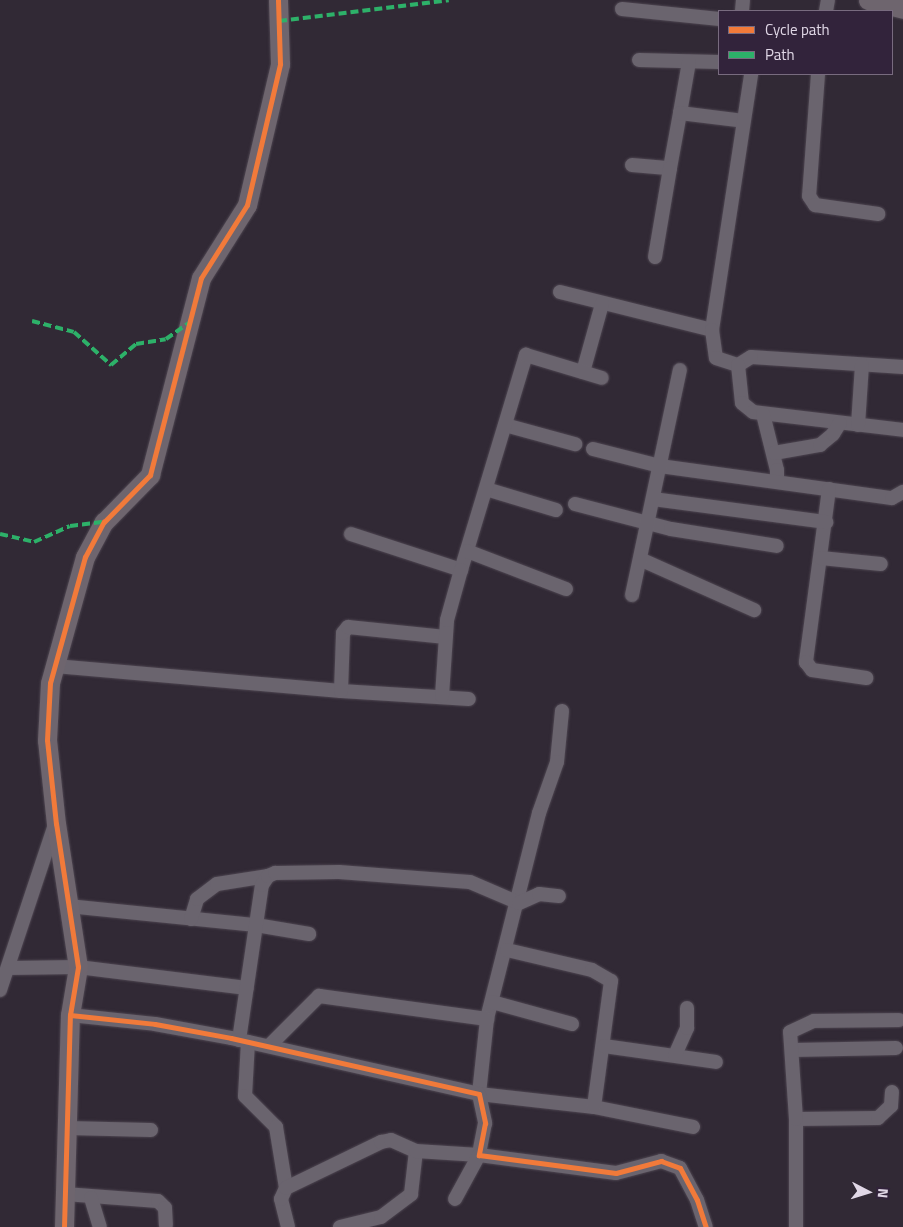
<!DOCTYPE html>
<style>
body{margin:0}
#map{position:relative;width:903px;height:1227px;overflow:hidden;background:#312935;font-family:"Titillium Web",sans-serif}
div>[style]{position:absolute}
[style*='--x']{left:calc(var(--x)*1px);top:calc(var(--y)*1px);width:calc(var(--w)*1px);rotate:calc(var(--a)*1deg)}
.roads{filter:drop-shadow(0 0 1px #4d4550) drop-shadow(0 0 1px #4d4550)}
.street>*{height:14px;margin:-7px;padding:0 7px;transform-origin:7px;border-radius:7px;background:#6a646e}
.secondary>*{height:19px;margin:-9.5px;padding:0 9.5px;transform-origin:9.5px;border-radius:9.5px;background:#6e656e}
.quiet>*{height:4px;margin-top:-2px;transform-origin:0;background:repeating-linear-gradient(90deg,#2db169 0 8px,transparent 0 12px)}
.cycleway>*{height:5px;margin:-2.5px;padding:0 2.5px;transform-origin:2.5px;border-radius:2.5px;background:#f17a3a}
span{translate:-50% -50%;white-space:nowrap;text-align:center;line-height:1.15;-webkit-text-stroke:5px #32233b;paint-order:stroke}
.legend{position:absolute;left:718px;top:10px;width:175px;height:65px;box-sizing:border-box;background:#32233b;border:1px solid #786b7f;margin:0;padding:6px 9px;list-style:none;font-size:15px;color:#e0d7e6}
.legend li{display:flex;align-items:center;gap:10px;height:25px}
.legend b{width:25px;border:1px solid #786b7f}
.north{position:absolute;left:843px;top:1167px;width:50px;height:50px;-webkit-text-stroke:4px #32233b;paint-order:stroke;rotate:95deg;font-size:14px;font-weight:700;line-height:20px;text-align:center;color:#e0d7e6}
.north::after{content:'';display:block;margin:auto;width:18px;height:22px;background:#e0d7e6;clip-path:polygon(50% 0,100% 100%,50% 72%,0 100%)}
</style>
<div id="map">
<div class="roads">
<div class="street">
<div style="--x:622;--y:9;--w:98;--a:5.9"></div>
<div style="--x:742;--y:11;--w:11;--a:-85"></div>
<div style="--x:826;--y:11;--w:11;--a:-80"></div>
<div style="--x:639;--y:60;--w:80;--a:1.4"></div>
<div style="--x:818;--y:74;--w:122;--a:94.2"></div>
<div style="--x:809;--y:196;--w:11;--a:56"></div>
<div style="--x:815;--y:205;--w:64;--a:8.1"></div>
<div style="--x:680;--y:113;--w:52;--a:-80"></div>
<div style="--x:632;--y:165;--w:38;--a:5"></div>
<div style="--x:670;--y:168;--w:56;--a:-79.7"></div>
<div style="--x:680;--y:113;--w:64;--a:7.1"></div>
<div style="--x:655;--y:257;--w:90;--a:-80.4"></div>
<div style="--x:560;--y:292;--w:157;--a:14"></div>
<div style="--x:712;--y:330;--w:259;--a:-81.3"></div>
<div style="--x:712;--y:330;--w:28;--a:82"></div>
<div style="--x:716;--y:358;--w:23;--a:18"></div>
<div style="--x:903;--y:367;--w:152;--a:-176.2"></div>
<div style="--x:751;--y:357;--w:15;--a:148"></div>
<div style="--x:738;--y:365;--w:38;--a:84"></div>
<div style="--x:742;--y:403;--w:14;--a:39"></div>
<div style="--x:753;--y:412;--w:151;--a:6.8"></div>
<div style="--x:583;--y:372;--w:71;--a:-74.4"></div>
<div style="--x:763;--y:414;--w:58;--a:76"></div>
<div style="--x:777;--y:470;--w:12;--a:90"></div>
<div style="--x:505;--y:425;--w:73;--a:15.2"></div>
<div style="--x:858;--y:425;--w:60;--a:-86.2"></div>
<div style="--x:593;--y:449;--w:69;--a:14.2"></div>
<div style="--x:660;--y:466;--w:234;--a:7.9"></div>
<div style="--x:892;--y:498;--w:13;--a:-29"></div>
<div style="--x:774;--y:453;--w:47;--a:-9.9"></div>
<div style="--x:820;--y:445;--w:17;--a:-40"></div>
<div style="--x:833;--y:434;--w:13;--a:-58"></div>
<div style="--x:486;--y:489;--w:73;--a:16.7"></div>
<div style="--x:829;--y:489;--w:175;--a:97.6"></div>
<div style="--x:806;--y:662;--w:10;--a:53"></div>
<div style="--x:812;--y:670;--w:55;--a:8.4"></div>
<div style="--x:653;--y:499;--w:175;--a:7.6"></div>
<div style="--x:575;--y:504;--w:99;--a:14.6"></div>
<div style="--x:671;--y:529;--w:107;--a:9.1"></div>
<div style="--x:351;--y:534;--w:116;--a:18.1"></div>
<div style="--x:461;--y:570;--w:225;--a:-73.2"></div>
<div style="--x:526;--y:355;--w:79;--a:16.8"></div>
<div style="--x:467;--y:551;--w:106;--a:21"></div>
<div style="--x:821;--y:558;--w:60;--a:5.7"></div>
<div style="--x:642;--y:560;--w:123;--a:24.1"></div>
<div style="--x:632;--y:595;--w:230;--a:-78"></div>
<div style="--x:55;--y:666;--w:287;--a:5"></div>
<div style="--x:341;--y:691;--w:128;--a:3.6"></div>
<div style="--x:341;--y:691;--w:58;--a:-88"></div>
<div style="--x:343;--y:633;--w:8;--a:-50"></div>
<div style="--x:348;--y:627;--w:98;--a:5.9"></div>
<div style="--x:442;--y:696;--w:76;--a:-86.2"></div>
<div style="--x:447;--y:620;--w:52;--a:-74.4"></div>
<div style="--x:562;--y:711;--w:51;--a:95.6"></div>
<div style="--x:557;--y:762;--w:54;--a:109.4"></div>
<div style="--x:539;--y:813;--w:212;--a:104.2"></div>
<div style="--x:487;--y:1019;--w:75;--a:96.1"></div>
<div style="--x:479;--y:1094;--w:116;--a:6.4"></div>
<div style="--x:594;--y:1107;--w:101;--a:11.4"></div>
<div style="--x:68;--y:906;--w:189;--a:5.8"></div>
<div style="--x:256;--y:925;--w:54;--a:9.6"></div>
<div style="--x:191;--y:919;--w:21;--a:-73"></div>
<div style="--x:197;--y:899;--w:25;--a:-37"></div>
<div style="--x:217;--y:884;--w:52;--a:-8.9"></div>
<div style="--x:507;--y:950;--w:87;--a:13.2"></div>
<div style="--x:592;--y:970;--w:22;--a:30"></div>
<div style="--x:611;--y:981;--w:127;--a:97.7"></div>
<div style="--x:8;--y:968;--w:70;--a:-0.8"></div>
<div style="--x:78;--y:967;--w:170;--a:7.1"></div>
<div style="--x:0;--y:990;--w:174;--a:-71.6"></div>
<div style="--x:492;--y:1002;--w:83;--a:15.4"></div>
<div style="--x:70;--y:1015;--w:85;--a:6"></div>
<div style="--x:155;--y:1024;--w:77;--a:10.4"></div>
<div style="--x:231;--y:1038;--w:254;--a:12.7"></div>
<div style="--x:479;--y:1094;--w:30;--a:78"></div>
<div style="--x:485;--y:1123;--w:33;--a:101"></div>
<div style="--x:479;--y:1155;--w:138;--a:7.5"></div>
<div style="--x:616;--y:1173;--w:47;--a:-14.9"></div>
<div style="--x:661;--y:1161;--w:20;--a:20"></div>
<div style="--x:680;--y:1168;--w:36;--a:62"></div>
<div style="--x:697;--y:1200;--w:28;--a:72"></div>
<div style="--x:239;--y:1040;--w:157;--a:-81.6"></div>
<div style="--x:262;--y:885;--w:11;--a:-56"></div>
<div style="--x:268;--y:876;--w:8;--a:-23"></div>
<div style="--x:275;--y:873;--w:64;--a:-0.9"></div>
<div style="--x:339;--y:872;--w:131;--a:4.4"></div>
<div style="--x:470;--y:882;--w:53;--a:23.2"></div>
<div style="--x:519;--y:903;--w:22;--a:-24"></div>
<div style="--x:539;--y:894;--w:20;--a:6"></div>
<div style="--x:248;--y:1042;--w:54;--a:93.2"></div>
<div style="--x:245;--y:1096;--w:44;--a:45"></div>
<div style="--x:276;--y:1127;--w:62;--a:80.7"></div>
<div style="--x:269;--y:1046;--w:71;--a:-45"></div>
<div style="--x:319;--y:996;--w:170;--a:7.8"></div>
<div style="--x:604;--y:1046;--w:113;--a:8.1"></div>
<div style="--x:792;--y:1050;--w:104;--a:-1.1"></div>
<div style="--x:675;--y:1055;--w:30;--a:-66"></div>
<div style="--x:687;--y:1028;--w:20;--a:-90"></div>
<div style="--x:796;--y:1119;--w:82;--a:-0.7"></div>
<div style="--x:878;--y:1118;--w:18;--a:-43"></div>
<div style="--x:891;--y:1106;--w:14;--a:-86"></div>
<div style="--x:67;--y:1128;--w:84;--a:1.4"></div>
<div style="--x:65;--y:1194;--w:93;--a:4.3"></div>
<div style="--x:158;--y:1201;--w:10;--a:45"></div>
<div style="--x:165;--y:1208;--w:17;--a:87"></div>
<div style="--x:91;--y:1198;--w:30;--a:73"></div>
<div style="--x:288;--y:1227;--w:29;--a:-104"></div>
<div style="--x:281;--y:1199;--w:12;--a:-66"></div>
<div style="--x:286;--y:1188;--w:106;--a:-25.8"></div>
<div style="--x:381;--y:1142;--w:10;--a:-11"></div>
<div style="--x:391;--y:1140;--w:27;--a:24"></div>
<div style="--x:340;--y:1227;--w:42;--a:-13.7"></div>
<div style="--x:381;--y:1217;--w:38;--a:-37"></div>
<div style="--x:411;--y:1194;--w:43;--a:-83.4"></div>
<div style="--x:416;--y:1151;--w:63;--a:3.6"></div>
<div style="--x:479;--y:1155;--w:50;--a:118.6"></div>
<div style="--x:796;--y:1227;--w:108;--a:-90"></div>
<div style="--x:796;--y:1119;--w:87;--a:-93.9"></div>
<div style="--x:790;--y:1032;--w:26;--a:-25"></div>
<div style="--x:814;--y:1021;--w:85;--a:-0.7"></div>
</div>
<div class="secondary">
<div style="--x:868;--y:0;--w:36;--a:14"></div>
<div style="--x:64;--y:1227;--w:212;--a:-88.4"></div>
<div style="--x:70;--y:1015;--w:49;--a:-80.5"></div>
<div style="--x:78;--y:967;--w:145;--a:-98.7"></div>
<div style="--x:56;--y:824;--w:84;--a:-96.1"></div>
<div style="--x:47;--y:740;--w:57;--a:-87"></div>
<div style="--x:50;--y:683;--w:131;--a:-74.5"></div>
<div style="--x:85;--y:557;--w:40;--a:-62"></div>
<div style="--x:104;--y:522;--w:66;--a:-45.6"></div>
<div style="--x:150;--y:475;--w:203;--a:-75.5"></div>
<div style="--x:201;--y:278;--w:86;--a:-57.8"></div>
<div style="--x:247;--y:205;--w:145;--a:-76.8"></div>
<div style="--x:280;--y:64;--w:64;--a:-91.8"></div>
</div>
</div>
<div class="quiet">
<div style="--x:279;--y:21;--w:171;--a:-7"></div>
<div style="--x:32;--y:321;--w:43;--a:14.7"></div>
<div style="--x:74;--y:332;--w:50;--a:41.7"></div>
<div style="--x:111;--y:365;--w:33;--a:-40"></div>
<div style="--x:136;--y:344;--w:30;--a:-9"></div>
<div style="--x:166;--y:339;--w:28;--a:-35"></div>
<div style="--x:0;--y:534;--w:35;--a:13"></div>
<div style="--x:34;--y:542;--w:39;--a:-24"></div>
<div style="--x:70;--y:526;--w:34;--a:-7"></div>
</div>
<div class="cycleway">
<div style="--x:70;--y:1015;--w:85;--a:6"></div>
<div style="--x:155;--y:1024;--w:77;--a:10.4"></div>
<div style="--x:231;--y:1038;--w:254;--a:12.7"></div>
<div style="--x:479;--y:1094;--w:30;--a:78"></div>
<div style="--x:485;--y:1123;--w:33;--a:101"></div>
<div style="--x:479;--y:1155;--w:138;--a:7.5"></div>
<div style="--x:616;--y:1173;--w:47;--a:-14.9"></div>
<div style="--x:661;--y:1161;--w:20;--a:20"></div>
<div style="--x:680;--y:1168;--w:36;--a:62"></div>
<div style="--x:697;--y:1200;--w:28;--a:72"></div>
<div style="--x:64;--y:1227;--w:212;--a:-88.4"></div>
<div style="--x:70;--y:1015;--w:49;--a:-80.5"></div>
<div style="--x:78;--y:967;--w:145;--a:-98.7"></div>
<div style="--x:56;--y:824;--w:84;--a:-96.1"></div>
<div style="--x:47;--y:740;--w:57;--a:-87"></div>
<div style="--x:50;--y:683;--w:131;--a:-74.5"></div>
<div style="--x:85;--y:557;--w:40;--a:-62"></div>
<div style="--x:104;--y:522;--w:66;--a:-45.6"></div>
<div style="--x:150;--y:475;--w:203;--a:-75.5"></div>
<div style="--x:201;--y:278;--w:86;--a:-57.8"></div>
<div style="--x:247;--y:205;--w:145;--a:-76.8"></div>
<div style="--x:280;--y:64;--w:64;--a:-91.8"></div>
</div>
<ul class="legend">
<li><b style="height:6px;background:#f17a3a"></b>Cycle path</li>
<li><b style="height:6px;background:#2db169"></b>Path</li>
</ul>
<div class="north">N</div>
</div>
